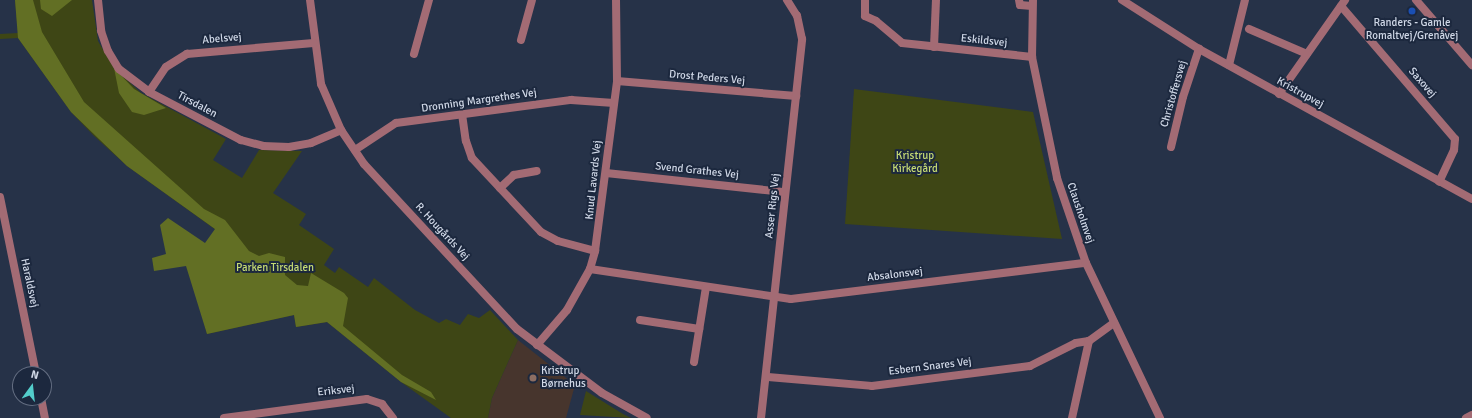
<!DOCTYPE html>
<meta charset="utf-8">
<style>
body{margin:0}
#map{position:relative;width:1472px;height:418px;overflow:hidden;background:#263248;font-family:Signika,sans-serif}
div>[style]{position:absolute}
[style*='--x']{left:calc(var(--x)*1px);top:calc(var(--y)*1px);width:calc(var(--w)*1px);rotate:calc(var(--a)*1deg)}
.education>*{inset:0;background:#47352d}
.green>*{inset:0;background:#3e4615}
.forest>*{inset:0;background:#626f24}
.minor>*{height:8px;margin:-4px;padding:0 4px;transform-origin:4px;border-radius:4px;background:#a36b74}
.tertiary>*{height:8px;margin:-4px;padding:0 4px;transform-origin:4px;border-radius:4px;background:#a36b74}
.dots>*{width:11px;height:11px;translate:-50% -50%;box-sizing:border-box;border:2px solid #1c283e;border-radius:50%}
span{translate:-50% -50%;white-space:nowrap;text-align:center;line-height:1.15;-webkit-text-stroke:4px #1c283e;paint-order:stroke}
.poi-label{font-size:11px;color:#d0d8e7}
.left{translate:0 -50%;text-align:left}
.street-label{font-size:11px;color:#d0d8e7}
.park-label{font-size:11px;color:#c6db74}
.north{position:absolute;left:12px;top:366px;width:40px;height:40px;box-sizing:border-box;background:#1c283e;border:1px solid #646e82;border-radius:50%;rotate:15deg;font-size:11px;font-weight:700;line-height:16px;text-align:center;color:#d0d8e7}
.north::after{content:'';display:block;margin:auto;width:14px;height:18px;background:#53cdcb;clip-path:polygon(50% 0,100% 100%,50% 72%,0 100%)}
</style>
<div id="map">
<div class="education">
<div style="clip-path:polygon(518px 340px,575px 385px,566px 418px,488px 418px,492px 398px)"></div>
</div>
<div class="green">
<div style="clip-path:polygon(15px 0,92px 0,98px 41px,114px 68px,141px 93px,226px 139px,213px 160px,242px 178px,259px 150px,302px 151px,273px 193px,306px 214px,299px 225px,334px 249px,324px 265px,335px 273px,339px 267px,368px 287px,374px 278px,415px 310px,439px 323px,446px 319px,460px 325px,468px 314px,479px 318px,490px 310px,518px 340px,492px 398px,488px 418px,451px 418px,401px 382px,327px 322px,296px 327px,294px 315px,207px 334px,204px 321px,234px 243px,127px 166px,93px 135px,71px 112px,18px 38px,0 39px,0 34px,18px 33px)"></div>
<div style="clip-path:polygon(854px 89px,1033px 112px,1062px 239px,845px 224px)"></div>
<div style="clip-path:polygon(586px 391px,623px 414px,631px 418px,580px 415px)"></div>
</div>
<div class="forest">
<div style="clip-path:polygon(15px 0,33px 0,42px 32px,84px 102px,204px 209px,225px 220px,249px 251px,259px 256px,269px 253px,285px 257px,285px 275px,297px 285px,308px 286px,311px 273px,344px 293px,348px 298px,343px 326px,402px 375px,431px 392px,436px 400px,401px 382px,327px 322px,296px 327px,294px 315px,207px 334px,186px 266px,154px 271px,152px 258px,166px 254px,160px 225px,168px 218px,205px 243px,215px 229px,127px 166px,71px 112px,18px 38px)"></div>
<div style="clip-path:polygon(40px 0,72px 0,52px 16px,41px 9px)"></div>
<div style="clip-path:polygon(114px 68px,134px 89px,166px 108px,144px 115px,132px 112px,119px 93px)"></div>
</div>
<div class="minor">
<div style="--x:98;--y:0;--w:31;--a:84"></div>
<div style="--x:101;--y:31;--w:21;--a:71"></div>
<div style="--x:108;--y:51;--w:21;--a:59"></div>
<div style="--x:119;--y:69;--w:38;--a:37"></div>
<div style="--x:149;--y:92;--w:104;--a:27.6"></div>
<div style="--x:241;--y:140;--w:23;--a:15"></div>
<div style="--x:263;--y:146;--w:26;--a:2"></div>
<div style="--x:289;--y:147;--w:22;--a:-10"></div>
<div style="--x:311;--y:143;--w:33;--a:-23"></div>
<div style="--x:310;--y:0;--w:85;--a:82.5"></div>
<div style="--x:321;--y:84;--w:50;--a:66.5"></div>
<div style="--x:341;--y:130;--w:41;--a:55.9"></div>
<div style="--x:364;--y:164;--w:225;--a:47.2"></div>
<div style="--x:517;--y:329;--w:106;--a:37"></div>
<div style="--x:602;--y:393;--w:51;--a:29.1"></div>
<div style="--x:865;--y:0;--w:16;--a:90"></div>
<div style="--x:865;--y:16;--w:12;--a:24"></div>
<div style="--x:876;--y:21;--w:34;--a:40"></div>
<div style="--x:902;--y:43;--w:131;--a:6.1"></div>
<div style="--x:1019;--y:0;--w:5;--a:79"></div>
<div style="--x:1020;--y:5;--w:12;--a:5"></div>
<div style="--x:1122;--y:0;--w:91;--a:32.5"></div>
<div style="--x:1199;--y:49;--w:311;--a:28.8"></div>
<div style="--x:1341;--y:6;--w:175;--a:49.4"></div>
<div style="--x:1455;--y:139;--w:11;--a:95"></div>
<div style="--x:1454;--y:150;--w:35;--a:115"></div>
<div style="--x:1249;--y:29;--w:63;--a:23.3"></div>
<div style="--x:521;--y:40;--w:41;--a:-74.6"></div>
<div style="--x:934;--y:47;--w:47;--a:-87.6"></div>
<div style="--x:414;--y:54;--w:56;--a:-74.5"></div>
<div style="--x:1229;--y:65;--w:67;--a:-76.2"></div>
<div style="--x:617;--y:81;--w:180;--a:4.8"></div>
<div style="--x:149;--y:92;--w:30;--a:-56"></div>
<div style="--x:166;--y:67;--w:25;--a:-32"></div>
<div style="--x:187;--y:54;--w:127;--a:-5"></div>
<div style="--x:1279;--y:94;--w:115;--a:-54.9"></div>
<div style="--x:462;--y:114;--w:27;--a:82"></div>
<div style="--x:466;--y:141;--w:18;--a:71"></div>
<div style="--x:472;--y:158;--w:101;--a:47"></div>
<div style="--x:541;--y:232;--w:19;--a:28"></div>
<div style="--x:558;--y:241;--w:38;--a:15"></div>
<div style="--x:1171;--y:147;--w:51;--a:-76.5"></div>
<div style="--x:1183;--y:97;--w:51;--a:-71.6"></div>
<div style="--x:355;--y:150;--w:49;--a:-33.4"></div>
<div style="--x:396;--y:123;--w:177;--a:-7.5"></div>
<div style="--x:571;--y:100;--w:43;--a:4"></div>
<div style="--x:606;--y:173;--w:180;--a:6.1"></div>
<div style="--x:500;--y:188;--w:19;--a:-43"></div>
<div style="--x:514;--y:175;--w:23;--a:-10"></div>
<div style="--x:0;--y:197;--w:181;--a:78.5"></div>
<div style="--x:590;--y:269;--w:203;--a:8.5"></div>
<div style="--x:791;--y:299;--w:297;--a:-7"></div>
<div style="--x:640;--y:320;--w:60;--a:8.7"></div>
<div style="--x:537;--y:345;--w:46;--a:-49.4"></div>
<div style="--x:567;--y:310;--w:47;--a:-60.7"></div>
<div style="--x:590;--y:269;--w:19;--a:-74"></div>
<div style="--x:595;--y:251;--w:171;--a:-82.6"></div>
<div style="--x:617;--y:81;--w:81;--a:-90.7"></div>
<div style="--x:694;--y:362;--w:76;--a:-80.9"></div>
<div style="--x:768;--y:377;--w:104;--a:4.9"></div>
<div style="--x:872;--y:386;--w:159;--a:-7.2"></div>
<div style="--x:1030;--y:366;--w:51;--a:-26.6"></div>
<div style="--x:1076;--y:343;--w:13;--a:-9"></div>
<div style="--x:41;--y:398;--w:20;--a:79"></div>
<div style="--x:224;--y:418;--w:144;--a:-7.6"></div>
<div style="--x:367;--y:399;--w:16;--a:18"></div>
<div style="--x:382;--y:404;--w:18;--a:52"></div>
<div style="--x:761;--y:418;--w:381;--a:-83.8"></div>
<div style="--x:802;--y:39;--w:24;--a:-102"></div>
<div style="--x:797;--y:16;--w:19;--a:-122"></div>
<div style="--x:1072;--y:418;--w:79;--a:-77.6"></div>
<div style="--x:1089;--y:341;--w:31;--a:-36"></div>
<div style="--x:1466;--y:418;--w:7;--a:-27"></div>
</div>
<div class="tertiary">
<div style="--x:1033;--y:0;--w:57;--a:91"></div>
<div style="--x:1032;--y:57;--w:124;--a:78.3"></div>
<div style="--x:1057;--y:178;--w:90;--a:71.2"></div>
<div style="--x:1086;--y:263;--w:172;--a:64.5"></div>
<div style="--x:1416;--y:0;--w:86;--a:49.3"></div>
</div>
<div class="dots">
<div style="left:1412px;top:11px;background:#1a4fb4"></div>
<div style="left:533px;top:378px;background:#8d6e63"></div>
</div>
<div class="poi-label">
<span style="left:1412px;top:30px">Randers - Gamle<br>Romaltvej/Grenåvej</span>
<span class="left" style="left:541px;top:378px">Kristrup<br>Børnehus</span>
</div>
<div class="street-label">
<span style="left:222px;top:39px;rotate:-5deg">Abelsvej</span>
<span style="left:984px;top:41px;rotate:6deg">Eskildsvej</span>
<span style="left:707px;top:78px;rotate:5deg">Drost Peders Vej</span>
<span style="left:1422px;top:83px;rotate:49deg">Saxovej</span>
<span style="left:1300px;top:93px;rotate:29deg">Kristrupvej</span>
<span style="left:1174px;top:94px;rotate:-74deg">Christoffersvej</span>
<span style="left:479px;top:101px;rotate:-8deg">Dronning Margrethes Vej</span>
<span style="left:197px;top:105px;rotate:28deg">Tirsdalen</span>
<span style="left:697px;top:171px;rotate:6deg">Svend Grathes Vej</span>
<span style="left:594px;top:180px;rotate:-84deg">Knud Lavards Vej</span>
<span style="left:773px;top:206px;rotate:-84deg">Asser Rigs Vej</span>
<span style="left:1080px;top:213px;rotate:71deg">Clausholmvej</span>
<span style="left:442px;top:232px;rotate:47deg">R. Hougårds Vej</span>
<span style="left:895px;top:275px;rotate:-7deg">Absalonsvej</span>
<span style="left:29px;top:283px;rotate:78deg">Haraldsvej</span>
<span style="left:930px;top:367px;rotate:-7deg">Esbern Snares Vej</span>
<span style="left:336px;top:391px;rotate:-6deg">Eriksvej</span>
</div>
<div class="park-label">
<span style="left:915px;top:163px">Kristrup<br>Kirkegård</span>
<span style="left:275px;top:268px">Parken Tirsdalen</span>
</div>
<div class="north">N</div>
</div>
